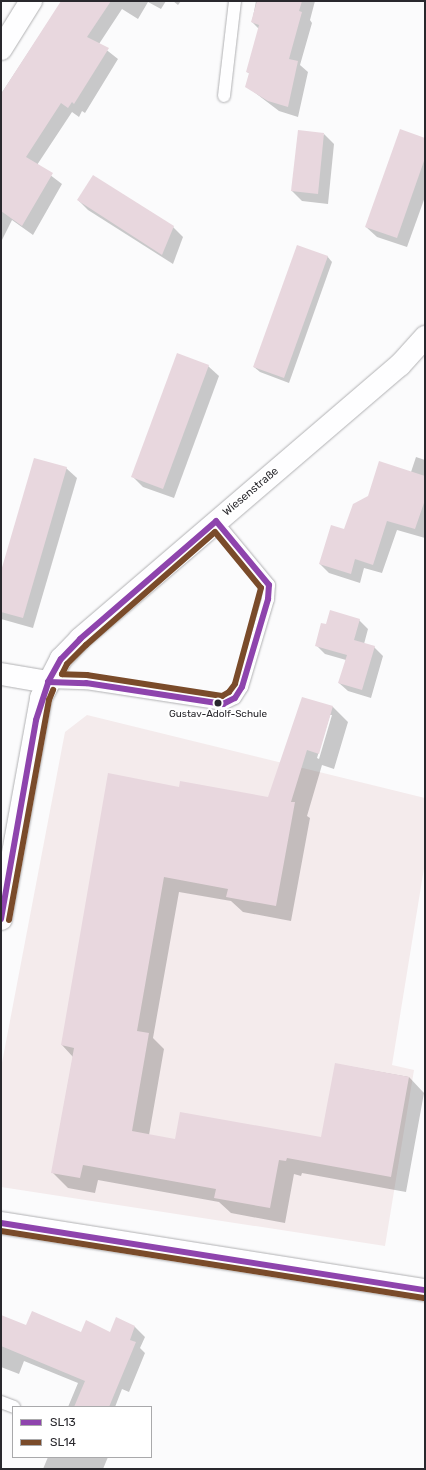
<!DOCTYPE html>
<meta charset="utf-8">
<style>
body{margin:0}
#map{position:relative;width:426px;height:1470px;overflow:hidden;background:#fbfbfc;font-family:Rubik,sans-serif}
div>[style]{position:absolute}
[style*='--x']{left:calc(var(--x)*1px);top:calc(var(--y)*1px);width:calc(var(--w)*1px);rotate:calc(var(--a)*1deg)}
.education>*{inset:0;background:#f4ebec}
.shadow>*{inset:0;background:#0003}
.building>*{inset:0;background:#e8d7de}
.roads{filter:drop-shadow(0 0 1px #b1b1b3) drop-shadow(0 0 1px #b1b1b3)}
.service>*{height:12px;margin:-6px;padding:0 6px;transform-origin:6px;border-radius:6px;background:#fefeff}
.minor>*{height:22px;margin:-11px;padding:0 11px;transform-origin:11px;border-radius:11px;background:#fefeff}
.tertiary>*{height:22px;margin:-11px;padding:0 11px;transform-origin:11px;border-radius:11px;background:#fefeff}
.bus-1>*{height:6px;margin:-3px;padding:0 3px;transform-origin:3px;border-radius:3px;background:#8e44ad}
.bus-2>*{height:6px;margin:-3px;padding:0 3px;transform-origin:3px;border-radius:3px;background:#7a4b2a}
.dots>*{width:11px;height:11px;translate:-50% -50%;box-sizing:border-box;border:2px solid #fff;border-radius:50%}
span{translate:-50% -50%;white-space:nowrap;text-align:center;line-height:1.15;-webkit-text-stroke:4px #fff;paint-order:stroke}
.bus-label{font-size:10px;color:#29282d}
.street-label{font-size:11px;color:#29282d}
.frame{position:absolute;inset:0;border:2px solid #29282d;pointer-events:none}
.legend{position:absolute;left:12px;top:1406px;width:140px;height:52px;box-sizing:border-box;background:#fff;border:1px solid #a9a9ab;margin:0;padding:5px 7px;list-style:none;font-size:12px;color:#29282d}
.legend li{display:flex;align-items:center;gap:8px;height:20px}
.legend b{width:20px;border:1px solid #a9a9ab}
</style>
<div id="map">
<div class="education">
<div style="clip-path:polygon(87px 715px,425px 798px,425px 862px,392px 1065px,414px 1070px,385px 1246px,1px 1187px,1px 1068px,65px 732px)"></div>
</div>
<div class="shadow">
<div style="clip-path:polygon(62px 1px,166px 1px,161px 9px,148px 2px,138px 19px,122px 9px,99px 44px,118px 59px,85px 113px,82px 111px,79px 117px,72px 112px,37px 165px,62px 184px,33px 235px,12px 220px,1px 242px,1px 94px)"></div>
<div style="clip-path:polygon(173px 1px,181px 1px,178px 5px)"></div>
<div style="clip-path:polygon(256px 1px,315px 1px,310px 20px,312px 23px,300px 65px,308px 72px,298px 117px,279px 111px,246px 86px,250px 74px,247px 72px,259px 29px,252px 22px)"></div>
<div style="clip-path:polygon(324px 134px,334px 144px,328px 204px,302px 201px,292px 191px)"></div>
<div style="clip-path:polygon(425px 139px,425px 197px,407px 247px,377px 237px,366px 227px)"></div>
<div style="clip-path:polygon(78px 200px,173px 227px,183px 237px,173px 264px,88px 210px)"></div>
<div style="clip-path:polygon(327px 256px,332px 262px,289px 383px,260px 372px,254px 367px)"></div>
<div style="clip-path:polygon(208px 366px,219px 376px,174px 498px,143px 487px,133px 477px)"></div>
<div style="clip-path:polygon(416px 457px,425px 460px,425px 538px,397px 530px,382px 573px,364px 568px,360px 583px,329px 573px,320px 564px,344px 530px,411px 472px)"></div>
<div style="clip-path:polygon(66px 468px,77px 478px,33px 628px,1px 619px,1px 574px)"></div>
<div style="clip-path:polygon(359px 620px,368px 629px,364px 644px,374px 647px,383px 656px,371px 698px,348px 691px,339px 683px,346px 660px,325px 654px,316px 645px,327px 625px)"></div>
<div style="clip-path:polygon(evenodd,303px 698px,333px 707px,348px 722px,334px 769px,322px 765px,307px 816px,310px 818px,291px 921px,243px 912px,231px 901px,179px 892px,153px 1038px,164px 1049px,149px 1135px,176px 1140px,322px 1139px,336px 1064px,409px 1077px,424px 1093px,406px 1192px,302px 1173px,301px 1176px,294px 1174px,285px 1223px,231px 1213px,219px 1202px,98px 1180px,95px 1193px,68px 1188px,52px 1172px,73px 1057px,62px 1045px,180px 788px,269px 798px,303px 698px,330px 715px,332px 715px,319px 759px,317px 758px,330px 715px)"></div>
<div style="clip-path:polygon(1px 1316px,26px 1327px,82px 1333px,111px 1333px,117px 1319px,135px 1327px,145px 1337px,140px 1348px,145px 1353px,129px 1392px,122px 1389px,115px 1407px,68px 1407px,78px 1383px,24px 1361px,19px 1374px,1px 1367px)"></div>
<div style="clip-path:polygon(48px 1457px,108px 1457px,103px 1469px,43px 1469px)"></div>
</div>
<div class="building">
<div style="clip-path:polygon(61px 1px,111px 1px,87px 37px,109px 48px,74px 104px,72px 102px,68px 108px,61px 103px,26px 157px,53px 173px,22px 226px,1px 211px,1px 94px)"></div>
<div style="clip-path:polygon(257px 1px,302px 1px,299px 11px,302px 12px,289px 59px,298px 61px,288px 107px,268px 101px,245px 87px,249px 73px,246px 72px,259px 25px,251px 22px)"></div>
<div style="clip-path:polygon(400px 129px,425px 138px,425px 158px,397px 238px,365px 227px)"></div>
<div style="clip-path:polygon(298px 130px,324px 133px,318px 194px,291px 191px)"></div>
<div style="clip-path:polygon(93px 175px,174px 226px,162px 255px,77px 200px)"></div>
<div style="clip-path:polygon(297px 245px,328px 256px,284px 378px,253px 367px)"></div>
<div style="clip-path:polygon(177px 353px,209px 365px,163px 489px,131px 477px)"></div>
<div style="clip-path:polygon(34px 458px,67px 467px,23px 618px,1px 612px,1px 571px)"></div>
<div style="clip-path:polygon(379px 461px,425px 476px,425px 500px,415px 529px,387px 521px,373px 565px,355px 559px,351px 574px,319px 564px,331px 525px,344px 529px,353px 504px,368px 496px)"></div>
<div style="clip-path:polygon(330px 610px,360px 619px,354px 640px,375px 646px,362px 690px,338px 683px,347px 655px,315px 646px,321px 623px,326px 624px)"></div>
<div style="clip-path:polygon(302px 697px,333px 706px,319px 754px,307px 750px,291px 802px,295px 802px,276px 906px,226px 897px,228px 889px,164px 877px,137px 1031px,149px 1033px,132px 1131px,175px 1139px,180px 1112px,321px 1137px,335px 1063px,409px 1077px,391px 1177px,287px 1158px,286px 1161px,279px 1160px,270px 1208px,214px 1198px,216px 1189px,83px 1165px,80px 1178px,51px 1173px,74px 1048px,61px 1045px,108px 773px,179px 787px,180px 781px,268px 797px)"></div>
<div style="clip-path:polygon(32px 1311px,81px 1332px,86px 1320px,110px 1332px,116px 1317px,135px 1326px,130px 1340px,136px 1342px,109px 1407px,74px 1407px,85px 1381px,1px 1346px,1px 1315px,26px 1325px)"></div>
</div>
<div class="roads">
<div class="service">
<div style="--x:224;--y:96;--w:96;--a:-83.4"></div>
<div style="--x:48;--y:682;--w:38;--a:2"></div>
<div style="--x:86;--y:683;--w:139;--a:8.7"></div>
<div style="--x:223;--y:704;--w:13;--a:-27"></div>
<div style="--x:235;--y:698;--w:13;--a:-58"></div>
<div style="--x:242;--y:687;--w:92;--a:-73.5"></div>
<div style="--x:268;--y:599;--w:14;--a:-86"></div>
<div style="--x:269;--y:585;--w:83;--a:-129.6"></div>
<div style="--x:1;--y:1402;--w:14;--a:21"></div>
</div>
<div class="minor">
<div style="--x:1;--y:49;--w:57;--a:-58"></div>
<div style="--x:1;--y:674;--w:48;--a:9.7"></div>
<div style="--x:1;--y:919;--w:225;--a:-79.7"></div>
<div style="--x:41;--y:698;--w:44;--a:-62.9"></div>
<div style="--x:61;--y:659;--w:28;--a:-46"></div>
<div style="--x:80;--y:639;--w:421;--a:-40.6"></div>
<div style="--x:400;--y:365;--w:38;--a:-48"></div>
</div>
<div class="tertiary">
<div style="--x:1;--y:1223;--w:429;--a:9"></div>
</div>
</div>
<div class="bus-1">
<div style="--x:48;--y:682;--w:38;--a:2"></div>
<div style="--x:86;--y:683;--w:139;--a:8.7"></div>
<div style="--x:223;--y:704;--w:13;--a:-27"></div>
<div style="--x:235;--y:698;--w:13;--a:-58"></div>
<div style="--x:242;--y:687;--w:92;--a:-73.5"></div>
<div style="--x:268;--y:599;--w:14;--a:-86"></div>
<div style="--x:269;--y:585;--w:83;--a:-129.6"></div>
<div style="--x:1;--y:919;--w:202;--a:-80"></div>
<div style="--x:36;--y:720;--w:40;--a:-72"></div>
<div style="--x:48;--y:682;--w:26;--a:-61"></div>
<div style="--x:61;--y:659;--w:28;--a:-46"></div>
<div style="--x:80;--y:639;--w:180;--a:-40.9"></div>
<div style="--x:1;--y:1223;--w:429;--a:9"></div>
</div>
<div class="bus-2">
<div style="--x:215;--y:532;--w:72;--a:50.6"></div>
<div style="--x:261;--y:588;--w:99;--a:105.2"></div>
<div style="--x:235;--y:684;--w:10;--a:127"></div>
<div style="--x:229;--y:692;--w:8;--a:150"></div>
<div style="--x:222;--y:696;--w:137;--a:-171.2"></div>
<div style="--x:87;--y:675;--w:25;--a:-178"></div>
<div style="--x:62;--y:674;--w:11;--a:-63"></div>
<div style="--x:67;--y:664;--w:27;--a:-45"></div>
<div style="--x:86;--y:645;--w:171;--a:-41.2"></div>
<div style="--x:9;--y:920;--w:224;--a:-79.7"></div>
<div style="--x:49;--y:700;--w:11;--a:-68"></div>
<div style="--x:1;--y:1231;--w:428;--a:9"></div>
</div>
<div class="dots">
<div style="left:218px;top:703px;background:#29282d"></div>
</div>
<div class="bus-label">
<span style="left:218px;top:715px">Gustav-Adolf-Schule</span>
</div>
<div class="street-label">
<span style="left:251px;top:492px;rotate:-40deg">Wiesenstraße</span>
</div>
<div class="frame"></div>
<ul class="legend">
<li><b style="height:5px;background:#8e44ad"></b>SL13</li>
<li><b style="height:5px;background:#7a4b2a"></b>SL14</li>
</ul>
</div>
